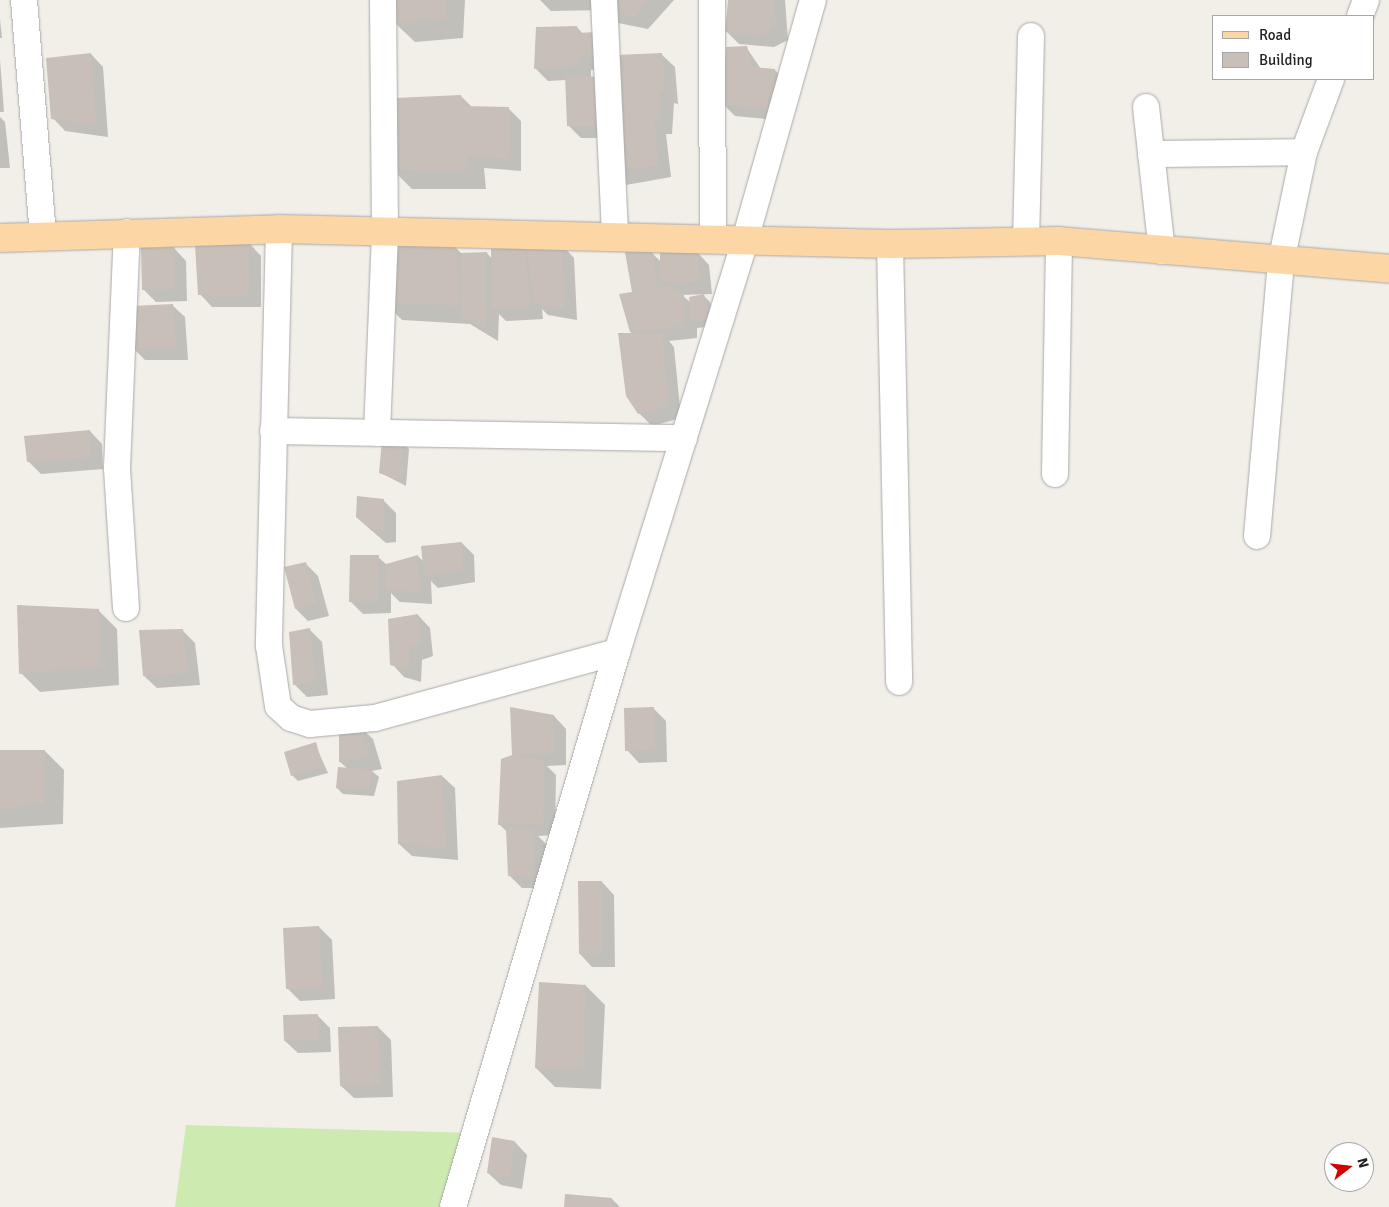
<!DOCTYPE html>
<style>
body{margin:0}
#map{position:relative;width:1389px;height:1207px;overflow:hidden;background:#f2efe9;font-family:Signika,sans-serif}
div>[style]{position:absolute}
[style*='--x']{left:calc(var(--x)*1px);top:calc(var(--y)*1px);width:calc(var(--w)*1px);rotate:calc(var(--a)*1deg)}
.grass>*{inset:0;background:#cdebb0}
.shadow>*{inset:0;background:#0003}
.building>*{inset:0;background:#c7bfb8}
.roads{filter:drop-shadow(0 0 1px #a9a9a9) drop-shadow(0 0 1px #a9a9a9)}
.minor>*{height:26px;margin:-13px;padding:0 13px;transform-origin:13px;border-radius:13px;background:#fff}
.major>*{height:28px;margin:-14px;padding:0 14px;transform-origin:14px;border-radius:14px;background:#fcd6a4}
span{translate:-50% -50%;white-space:nowrap;text-align:center;line-height:1.15;-webkit-text-stroke:4px #fff;paint-order:stroke}
.legend{position:absolute;left:1212px;top:15px;width:162px;height:65px;box-sizing:border-box;background:#fff;border:1px solid #a7a7a7;margin:0;padding:6px 9px;list-style:none;font-size:15px;color:#222}
.legend li{display:flex;align-items:center;gap:10px;height:25px}
.legend b{width:25px;border:1px solid #a7a7a7}
.north{position:absolute;left:1324px;top:1142px;width:50px;height:50px;box-sizing:border-box;background:#fff;border:1px solid #a7a7a7;border-radius:50%;rotate:74deg;font-size:14px;font-weight:700;line-height:20px;text-align:center;color:#222}
.north::after{content:'';display:block;margin:auto;width:18px;height:22px;background:#d40000;clip-path:polygon(50% 0,100% 100%,50% 72%,0 100%)}
</style>
<div id="map">
<div class="grass">
<div style="clip-path:polygon(186px 1125px,475px 1133px,451px 1207px,175px 1207px)"></div>
</div>
<div class="shadow">
<div style="clip-path:polygon(397px 0,465px 0,463px 38px,415px 42px,396px 24px)"></div>
<div style="clip-path:polygon(540px 0,674px 0,648px 29px,618px 23px,606px 10px,551px 11px)"></div>
<div style="clip-path:polygon(729px 0,785px 0,788px 40px,774px 47px,739px 44px,726px 31px)"></div>
<div style="clip-path:polygon(0 19px,2px 38px,0 38px)"></div>
<div style="clip-path:polygon(577px 27px,611px 67px,591px 70px,591px 78px,662px 55px,675px 67px,678px 104px,674px 103px,672px 134px,666px 134px,671px 177px,626px 185px,613px 172px,615px 138px,581px 138px,568px 125px,566px 80px,548px 81px,536px 69px,537px 28px)"></div>
<div style="clip-path:polygon(746px 47px,761px 69px,775px 70px,787px 83px,786px 121px,735px 116px,723px 104px)"></div>
<div style="clip-path:polygon(91px 54px,103px 67px,108px 137px,65px 131px,53px 118px)"></div>
<div style="clip-path:polygon(0 59px,4px 112px,0 112px)"></div>
<div style="clip-path:polygon(461px 96px,472px 107px,509px 109px,521px 121px,521px 171px,484px 168px,486px 189px,412px 189px,393px 170px)"></div>
<div style="clip-path:polygon(0 117px,5px 122px,10px 168px,0 168px)"></div>
<div style="clip-path:polygon(249px 243px,261px 256px,261px 307px,212px 307px,200px 294px)"></div>
<div style="clip-path:polygon(562px 245px,574px 258px,577px 320px,548px 315px,542px 309px,543px 319px,506px 321px,499px 314px,498px 341px,470px 324px,402px 320px,383px 301px,456px 248px,463px 255px,487px 253px,492px 259px,524px 247px,529px 252px)"></div>
<div style="clip-path:polygon(174px 248px,186px 261px,187px 301px,156px 302px,143px 289px)"></div>
<div style="clip-path:polygon(697px 252px,709px 265px,712px 294px,682px 295px,691px 303px,704px 296px,710px 302px,715px 326px,697px 328px,697px 338px,669px 341px,674px 347px,681px 418px,652px 426px,639px 413px,631px 332px,634px 293px,652px 253px,661px 262px)"></div>
<div style="clip-path:polygon(172px 305px,185px 317px,188px 360px,145px 360px,132px 347px)"></div>
<div style="clip-path:polygon(90px 431px,102px 444px,103px 469px,41px 474px,28px 461px)"></div>
<div style="clip-path:polygon(403px 443px,409px 449px,406px 486px,381px 473px)"></div>
<div style="clip-path:polygon(383px 500px,396px 513px,396px 542px,386px 543px,370px 529px)"></div>
<div style="clip-path:polygon(462px 543px,474px 555px,475px 582px,438px 588px,431px 581px,432px 604px,400px 602px,391px 593px,391px 613px,363px 614px,351px 602px,378px 557px,387px 565px,418px 556px,424px 562px)"></div>
<div style="clip-path:polygon(305px 563px,318px 576px,329px 616px,308px 621px,296px 609px)"></div>
<div style="clip-path:polygon(98px 610px,117px 629px,119px 685px,40px 692px,21px 673px)"></div>
<div style="clip-path:polygon(418px 615px,430px 628px,433px 656px,422px 660px,421px 682px,404px 677px,392px 664px)"></div>
<div style="clip-path:polygon(182px 630px,195px 643px,200px 685px,157px 688px,144px 676px)"></div>
<div style="clip-path:polygon(310px 630px,322px 642px,328px 695px,307px 697px,294px 684px)"></div>
<div style="clip-path:polygon(511px 708px,554px 716px,566px 729px,566px 765px,547px 766px,556px 775px,555px 835px,538px 836px,546px 844px,546px 888px,522px 888px,509px 875px,508px 833px,500px 825px,513px 755px)"></div>
<div style="clip-path:polygon(653px 708px,666px 721px,667px 762px,639px 763px,627px 750px)"></div>
<div style="clip-path:polygon(340px 725px,360px 727px,373px 739px,382px 769px,372px 771px,379px 777px,374px 796px,343px 794px,337px 788px,348px 769px,340px 762px)"></div>
<div style="clip-path:polygon(315px 744px,328px 773px,298px 781px,292px 775px)"></div>
<div style="clip-path:polygon(0 751px,45px 751px,64px 770px,63px 824px,0 828px)"></div>
<div style="clip-path:polygon(442px 776px,455px 788px,458px 860px,412px 856px,399px 844px)"></div>
<div style="clip-path:polygon(602px 882px,614px 895px,615px 967px,592px 967px,580px 954px)"></div>
<div style="clip-path:polygon(319px 927px,332px 940px,335px 999px,300px 1001px,287px 988px)"></div>
<div style="clip-path:polygon(586px 986px,605px 1005px,601px 1089px,555px 1087px,536px 1068px)"></div>
<div style="clip-path:polygon(317px 1015px,330px 1028px,331px 1052px,298px 1053px,285px 1041px)"></div>
<div style="clip-path:polygon(378px 1027px,391px 1040px,393px 1097px,354px 1098px,341px 1086px)"></div>
<div style="clip-path:polygon(515px 1142px,527px 1155px,522px 1189px,501px 1185px,488px 1173px)"></div>
<div style="clip-path:polygon(612px 1199px,620px 1207px,565px 1207px)"></div>
</div>
<div class="building">
<div style="clip-path:polygon(395px 0,446px 0,445px 19px,395px 24px)"></div>
<div style="clip-path:polygon(609px 0,650px 0,635px 17px,605px 10px)"></div>
<div style="clip-path:polygon(728px 0,774px 0,776px 27px,761px 35px,725px 32px)"></div>
<div style="clip-path:polygon(577px 26px,579px 33px,596px 32px,599px 55px,579px 58px,579px 65px,534px 69px,536px 27px)"></div>
<div style="clip-path:polygon(747px 46px,752px 67px,775px 69px,774px 109px,721px 104px,726px 47px)"></div>
<div style="clip-path:polygon(91px 53px,96px 125px,51px 119px,46px 58px)"></div>
<div style="clip-path:polygon(662px 53px,666px 92px,661px 91px,659px 122px,654px 122px,659px 165px,612px 173px,616px 55px)"></div>
<div style="clip-path:polygon(565px 75px,599px 77px,610px 126px,567px 126px)"></div>
<div style="clip-path:polygon(461px 95px,462px 106px,509px 107px,509px 159px,467px 156px,468px 171px,392px 170px,394px 98px)"></div>
<div style="clip-path:polygon(389px 241px,456px 247px,460px 306px,382px 302px)"></div>
<div style="clip-path:polygon(249px 242px,249px 295px,198px 295px,195px 245px)"></div>
<div style="clip-path:polygon(562px 244px,565px 309px,534px 303px,527px 249px)"></div>
<div style="clip-path:polygon(524px 246px,531px 306px,492px 309px,491px 249px)"></div>
<div style="clip-path:polygon(174px 247px,175px 289px,142px 290px,141px 248px)"></div>
<div style="clip-path:polygon(660px 249px,697px 251px,700px 282px,660px 283px)"></div>
<div style="clip-path:polygon(652px 251px,658px 286px,635px 291px,671px 286px,684px 295px,685px 326px,630px 332px,619px 294px,632px 292px,625px 252px)"></div>
<div style="clip-path:polygon(487px 252px,486px 329px,461px 317px,461px 253px)"></div>
<div style="clip-path:polygon(704px 294px,710px 320px,691px 322px,689px 297px)"></div>
<div style="clip-path:polygon(173px 304px,176px 348px,131px 348px,133px 306px)"></div>
<div style="clip-path:polygon(618px 333px,662px 333px,669px 406px,638px 414px,626px 396px)"></div>
<div style="clip-path:polygon(90px 430px,91px 457px,27px 462px,24px 436px)"></div>
<div style="clip-path:polygon(382px 440px,403px 442px,401px 481px,379px 473px)"></div>
<div style="clip-path:polygon(357px 496px,384px 499px,384px 530px,372px 531px,356px 517px)"></div>
<div style="clip-path:polygon(462px 542px,463px 570px,424px 576px,421px 546px)"></div>
<div style="clip-path:polygon(350px 555px,379px 555px,378px 601px,349px 602px)"></div>
<div style="clip-path:polygon(418px 555px,420px 592px,386px 590px,386px 564px)"></div>
<div style="clip-path:polygon(306px 562px,317px 603px,295px 609px,284px 567px)"></div>
<div style="clip-path:polygon(17px 605px,99px 609px,101px 666px,19px 674px)"></div>
<div style="clip-path:polygon(418px 614px,421px 644px,409px 648px,409px 670px,390px 665px,388px 619px)"></div>
<div style="clip-path:polygon(310px 628px,316px 683px,293px 685px,289px 632px)"></div>
<div style="clip-path:polygon(183px 629px,188px 673px,143px 676px,139px 630px)"></div>
<div style="clip-path:polygon(510px 707px,554px 715px,554px 753px,512px 755px)"></div>
<div style="clip-path:polygon(654px 707px,655px 750px,625px 751px,624px 708px)"></div>
<div style="clip-path:polygon(339px 724px,360px 725px,370px 757px,339px 762px)"></div>
<div style="clip-path:polygon(316px 742px,323px 767px,291px 776px,284px 752px)"></div>
<div style="clip-path:polygon(0 750px,45px 750px,44px 805px,0 808px)"></div>
<div style="clip-path:polygon(512px 755px,544px 761px,543px 823px,498px 825px,501px 759px)"></div>
<div style="clip-path:polygon(338px 767px,373px 770px,368px 790px,336px 788px)"></div>
<div style="clip-path:polygon(442px 775px,446px 848px,398px 844px,397px 781px)"></div>
<div style="clip-path:polygon(506px 828px,534px 830px,534px 876px,508px 876px)"></div>
<div style="clip-path:polygon(578px 881px,602px 881px,602px 955px,579px 954px)"></div>
<div style="clip-path:polygon(319px 926px,323px 987px,286px 989px,283px 928px)"></div>
<div style="clip-path:polygon(539px 982px,586px 985px,583px 1070px,535px 1068px)"></div>
<div style="clip-path:polygon(318px 1014px,319px 1040px,284px 1041px,283px 1015px)"></div>
<div style="clip-path:polygon(378px 1026px,381px 1085px,340px 1086px,338px 1027px)"></div>
<div style="clip-path:polygon(492px 1137px,515px 1141px,510px 1177px,487px 1173px)"></div>
<div style="clip-path:polygon(565px 1194px,612px 1198px,612px 1207px,564px 1207px)"></div>
</div>
<div class="roads">
<div class="minor">
<div style="--x:24;--y:0;--w:237;--a:85.4"></div>
<div style="--x:604;--y:0;--w:236;--a:87.3"></div>
<div style="--x:712;--y:0;--w:240;--a:89.8"></div>
<div style="--x:1360;--y:16;--w:17;--a:-69"></div>
<div style="--x:1146;--y:107;--w:145;--a:83.7"></div>
<div style="--x:1151;--y:154;--w:153;--a:-0.7"></div>
<div style="--x:279;--y:229;--w:417;--a:91.4"></div>
<div style="--x:269;--y:646;--w:61;--a:81.5"></div>
<div style="--x:278;--y:706;--w:18;--a:43"></div>
<div style="--x:291;--y:718;--w:20;--a:18"></div>
<div style="--x:310;--y:724;--w:65;--a:-5.3"></div>
<div style="--x:375;--y:718;--w:251;--a:-15.3"></div>
<div style="--x:1026;--y:242;--w:206;--a:-88.6"></div>
<div style="--x:890;--y:244;--w:438;--a:88.8"></div>
<div style="--x:273;--y:431;--w:411;--a:1"></div>
<div style="--x:377;--y:433;--w:202;--a:-87.7"></div>
<div style="--x:385;--y:231;--w:231;--a:-90.5"></div>
<div style="--x:1055;--y:474;--w:233;--a:-89"></div>
<div style="--x:1257;--y:536;--w:275;--a:-85"></div>
<div style="--x:1281;--y:262;--w:112;--a:-78.2"></div>
<div style="--x:1304;--y:152;--w:78;--a:-69.7"></div>
<div style="--x:126;--y:608;--w:140;--a:-93.7"></div>
<div style="--x:117;--y:468;--w:236;--a:-87.6"></div>
<div style="--x:453;--y:1207;--w:579;--a:-73.54"></div>
<div style="--x:617;--y:652;--w:431;--a:-72.7"></div>
<div style="--x:745;--y:240;--w:249;--a:-74.2"></div>
</div>
<div class="major">
<div style="--x:0;--y:238;--w:279;--a:-1.8"></div>
<div style="--x:279;--y:229;--w:611;--a:1.41"></div>
<div style="--x:890;--y:244;--w:169;--a:-1"></div>
<div style="--x:1059;--y:241;--w:331;--a:4.8"></div>
</div>
</div>
<ul class="legend">
<li><b style="height:6px;background:#fcd6a4"></b>Road</li>
<li><b style="height:14px;background:#c7bfb8"></b>Building</li>
</ul>
<div class="north">N</div>
</div>
